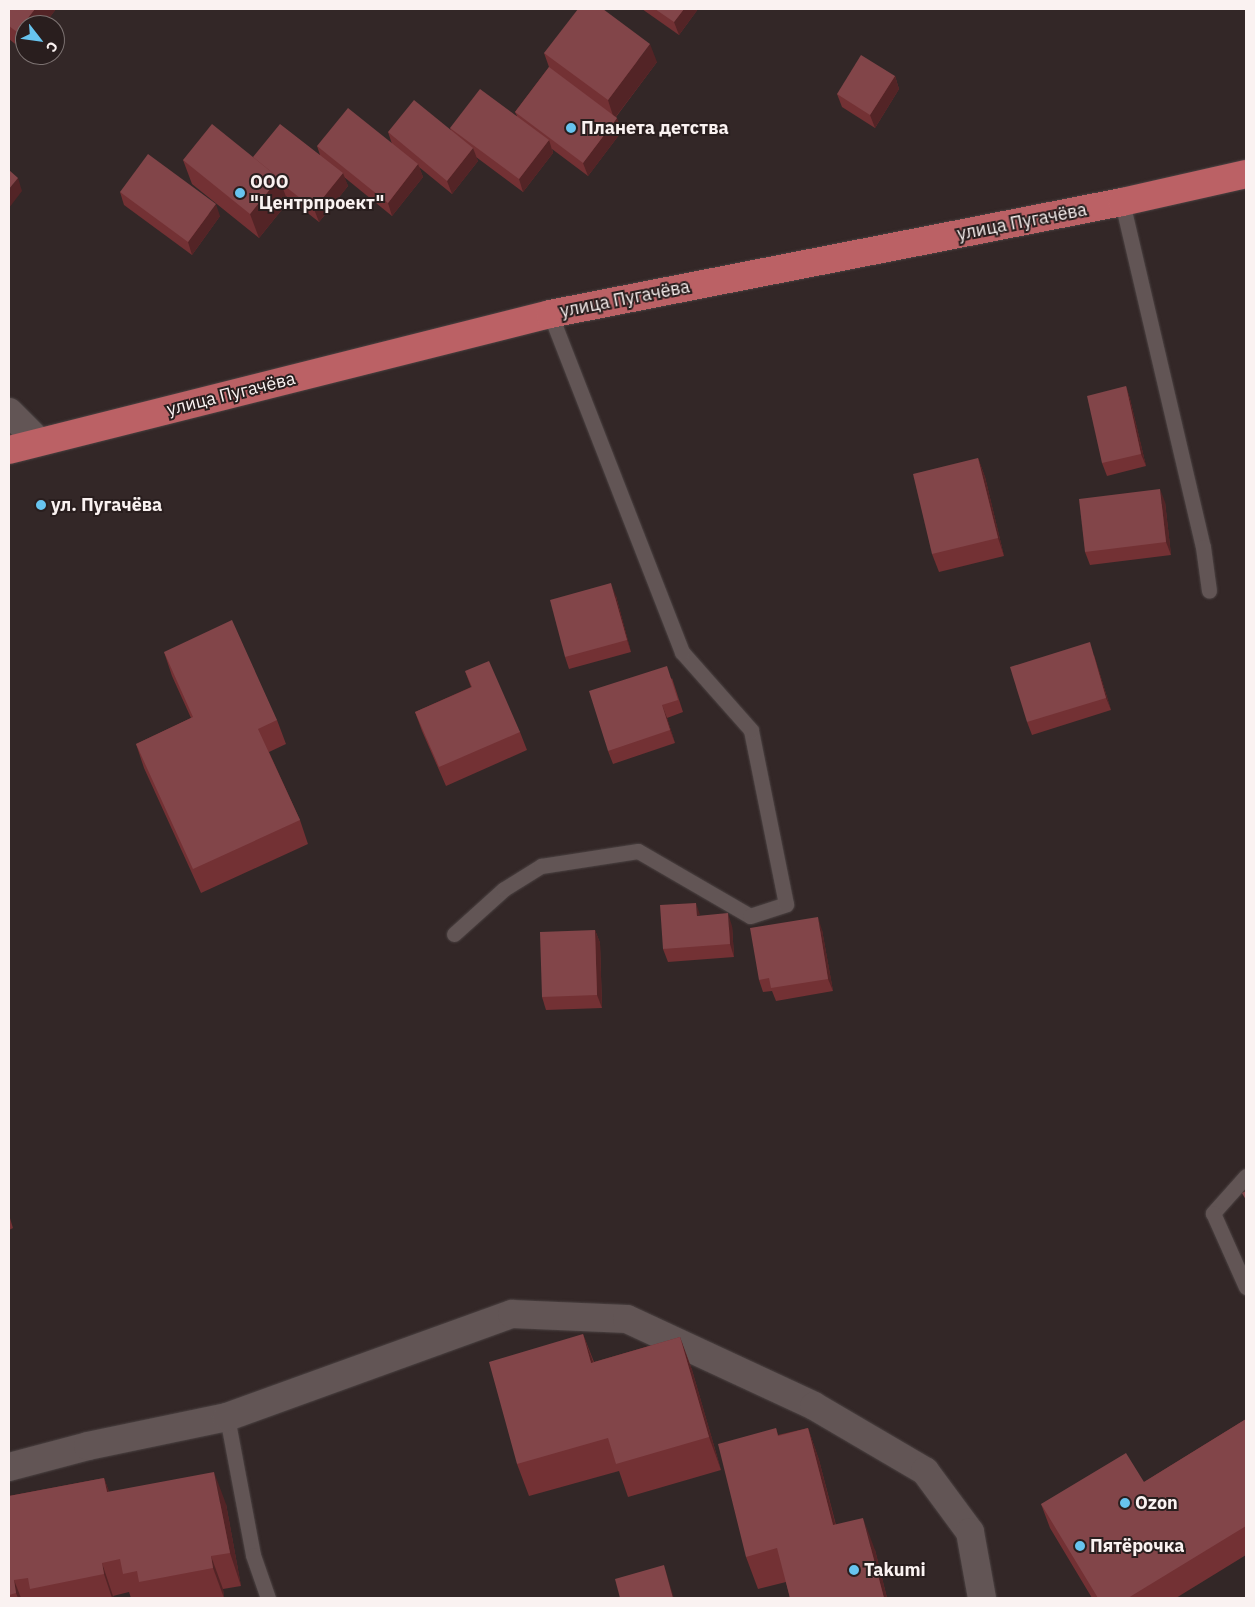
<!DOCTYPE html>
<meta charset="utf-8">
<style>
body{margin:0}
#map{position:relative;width:1255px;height:1607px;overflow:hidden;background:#332727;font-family:"IBM Plex Sans",sans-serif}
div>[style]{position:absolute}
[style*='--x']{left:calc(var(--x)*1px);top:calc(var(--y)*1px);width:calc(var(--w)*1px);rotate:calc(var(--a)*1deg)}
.roads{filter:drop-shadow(0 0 1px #4b4242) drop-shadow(0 0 1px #4b4242)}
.service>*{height:15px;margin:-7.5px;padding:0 7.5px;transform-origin:7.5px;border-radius:7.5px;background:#625555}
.minor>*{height:28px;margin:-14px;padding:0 14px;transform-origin:14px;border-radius:14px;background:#625555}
.primary>*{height:28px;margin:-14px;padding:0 14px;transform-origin:14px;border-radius:14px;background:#bb6165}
.wall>*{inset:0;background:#733134}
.shaded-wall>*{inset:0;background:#532426}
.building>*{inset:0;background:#824549}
.dots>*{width:14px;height:14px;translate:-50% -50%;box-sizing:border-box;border:2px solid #291e1e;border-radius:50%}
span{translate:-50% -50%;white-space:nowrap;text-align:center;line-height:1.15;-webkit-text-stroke:4px #291e1e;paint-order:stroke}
.poi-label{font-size:18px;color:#faf2f1;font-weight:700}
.left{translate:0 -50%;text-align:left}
.street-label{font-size:18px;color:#faf2f1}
.frame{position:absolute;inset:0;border:10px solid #faf2f1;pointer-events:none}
.north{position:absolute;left:15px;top:15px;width:50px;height:50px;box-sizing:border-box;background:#291e1e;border:1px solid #7d7372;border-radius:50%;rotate:120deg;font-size:14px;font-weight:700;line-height:20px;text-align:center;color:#faf2f1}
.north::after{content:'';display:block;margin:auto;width:18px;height:22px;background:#67c4ef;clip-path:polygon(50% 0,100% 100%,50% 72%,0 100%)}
</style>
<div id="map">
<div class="roads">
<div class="service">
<div style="--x:1122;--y:202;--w:354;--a:76.8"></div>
<div style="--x:1203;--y:547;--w:44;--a:82.2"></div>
<div style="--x:454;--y:934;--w:67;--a:-42"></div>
<div style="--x:504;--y:889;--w:44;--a:-31.9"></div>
<div style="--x:541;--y:866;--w:98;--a:-8.8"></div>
<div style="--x:638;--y:851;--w:129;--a:30.1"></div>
<div style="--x:750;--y:916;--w:38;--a:-18"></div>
<div style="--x:786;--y:904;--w:177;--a:-101.4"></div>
<div style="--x:751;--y:730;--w:104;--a:-131.5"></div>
<div style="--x:682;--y:652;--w:363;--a:-111.3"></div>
<div style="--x:1246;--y:1176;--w:50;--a:131.7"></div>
<div style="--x:1213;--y:1213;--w:81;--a:66"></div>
<div style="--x:227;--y:1417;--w:140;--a:79.3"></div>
<div style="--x:253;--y:1555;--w:46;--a:70.8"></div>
</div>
<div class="minor">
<div style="--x:9;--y:412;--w:41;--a:45"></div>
<div style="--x:9;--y:1467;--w:82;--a:-14.9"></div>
<div style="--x:88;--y:1446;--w:142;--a:-11.8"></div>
<div style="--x:227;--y:1417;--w:303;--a:-19.9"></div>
<div style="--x:512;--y:1314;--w:115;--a:2.5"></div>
<div style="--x:627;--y:1319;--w:206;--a:24.9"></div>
<div style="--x:814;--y:1406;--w:129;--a:30.4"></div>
<div style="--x:925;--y:1471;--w:76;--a:53.6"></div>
<div style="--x:970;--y:1532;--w:67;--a:79.7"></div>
</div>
<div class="primary">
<div style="--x:9;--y:450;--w:558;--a:-14.11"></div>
<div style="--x:550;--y:314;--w:583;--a:-11.08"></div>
<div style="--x:1122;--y:202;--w:127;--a:-12.7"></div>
</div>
</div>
<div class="wall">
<div style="clip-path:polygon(9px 9px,56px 9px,24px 51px,9px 39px)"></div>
<div style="clip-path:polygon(642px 9px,698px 9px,679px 35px)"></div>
<div style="clip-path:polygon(544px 53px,657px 62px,616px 117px,622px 131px,588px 176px,552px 149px,553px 153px,523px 192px,476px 157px,478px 161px,452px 194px,419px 167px,423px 177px,392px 216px,344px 177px,348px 186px,319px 222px,286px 196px,288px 202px,259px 238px,192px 184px,183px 160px,320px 155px,317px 146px,392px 144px,388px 132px,451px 131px,450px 128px,517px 116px,515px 112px,549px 67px)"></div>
<div style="clip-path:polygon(895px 76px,899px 89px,875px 128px,842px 107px,837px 94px)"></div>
<div style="clip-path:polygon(120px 192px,220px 216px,192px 255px,124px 205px)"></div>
<div style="clip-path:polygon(1126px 386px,1130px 399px,1146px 466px,1107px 476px,1102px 463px)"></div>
<div style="clip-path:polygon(978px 458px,985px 477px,1004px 556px,939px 572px,932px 554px)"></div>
<div style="clip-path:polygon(1165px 502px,1171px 555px,1090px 565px,1085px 552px)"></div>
<div style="clip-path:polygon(616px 596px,631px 652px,569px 669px,565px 657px)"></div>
<div style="clip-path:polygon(164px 652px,277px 720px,286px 744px,269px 752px,300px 820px,308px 844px,201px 893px,144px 768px,136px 744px,191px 718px,172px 676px)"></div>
<div style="clip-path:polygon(1094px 655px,1111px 710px,1032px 735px,1027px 722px)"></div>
<div style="clip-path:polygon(465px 671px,520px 732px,527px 750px,446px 786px,422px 731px,415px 712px,471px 687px)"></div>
<div style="clip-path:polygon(672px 678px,683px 712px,667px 718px,675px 743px,613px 764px,608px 751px)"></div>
<div style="clip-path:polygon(732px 926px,734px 957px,668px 962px,663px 949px)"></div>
<div style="clip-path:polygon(595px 930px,600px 943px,602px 1008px,546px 1010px,542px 997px)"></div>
<div style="clip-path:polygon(822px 930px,833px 991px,776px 1001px,772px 991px,763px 992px,759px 980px)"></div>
<div style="clip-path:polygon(9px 1215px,13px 1228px,9px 1230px)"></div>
<div style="clip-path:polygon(583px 1334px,594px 1362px,680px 1337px,692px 1370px,721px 1470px,628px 1497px,619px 1471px,529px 1496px,517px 1464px)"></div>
<div style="clip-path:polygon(1246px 1419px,1246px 1555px,1176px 1598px,1092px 1598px,1050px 1528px,1041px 1504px,1144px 1482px)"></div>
<div style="clip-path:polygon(776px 1428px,778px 1435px,808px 1428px,819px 1460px,836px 1525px,875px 1550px,887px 1598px,790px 1598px,786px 1582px,758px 1589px,746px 1557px)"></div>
<div style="clip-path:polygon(104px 1478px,109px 1492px,226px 1504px,241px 1586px,223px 1589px,224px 1598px,131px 1598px,129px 1592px,113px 1596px,114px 1598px,9px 1598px,9px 1496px)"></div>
</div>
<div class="shaded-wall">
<div style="clip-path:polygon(35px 9px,56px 9px,44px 25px,25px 25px,25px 49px,24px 51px,17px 32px)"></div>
<div style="clip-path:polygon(684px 9px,698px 9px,679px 35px,674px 22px)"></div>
<div style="clip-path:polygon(650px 44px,657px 62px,614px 119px,608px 100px)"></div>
<div style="clip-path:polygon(895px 76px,899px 89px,875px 128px,870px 115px)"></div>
<div style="clip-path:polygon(617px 118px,622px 131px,588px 176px,583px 163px)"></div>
<div style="clip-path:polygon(549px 140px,553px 153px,523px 192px,519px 179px)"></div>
<div style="clip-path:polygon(473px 148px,478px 161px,452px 194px,447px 181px)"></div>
<div style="clip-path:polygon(418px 164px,423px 177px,392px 216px,388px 203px)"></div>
<div style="clip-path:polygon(343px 173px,348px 186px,319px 222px,314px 209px)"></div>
<div style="clip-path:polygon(18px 178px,22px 191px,9px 208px,9px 189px)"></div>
<div style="clip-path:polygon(279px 178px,288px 202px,259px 238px,250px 214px)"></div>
<div style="clip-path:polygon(216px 204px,220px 216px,192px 255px,188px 242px)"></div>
<div style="clip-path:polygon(1126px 386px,1130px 399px,1146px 466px,1141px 454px)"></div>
<div style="clip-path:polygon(978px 458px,985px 477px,1004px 556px,998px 538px)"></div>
<div style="clip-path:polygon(1160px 489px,1165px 502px,1171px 555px,1166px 542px)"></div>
<div style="clip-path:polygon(611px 583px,616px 596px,631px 652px,627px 640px)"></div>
<div style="clip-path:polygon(1090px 642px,1094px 655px,1111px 710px,1106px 698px)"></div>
<div style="clip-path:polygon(662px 705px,667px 718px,675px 743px,670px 730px)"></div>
<div style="clip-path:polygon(696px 903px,700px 915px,697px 916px)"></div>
<div style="clip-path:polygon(728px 913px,732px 926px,734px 957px,730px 944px)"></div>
<div style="clip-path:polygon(818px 917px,822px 930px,833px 991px,828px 979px)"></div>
<div style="clip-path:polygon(595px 930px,600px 943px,602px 1008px,597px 995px)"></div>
<div style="clip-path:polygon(583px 1334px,595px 1367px,591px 1363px)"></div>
<div style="clip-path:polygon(680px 1337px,692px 1370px,721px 1470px,709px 1437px)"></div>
<div style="clip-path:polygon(808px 1428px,819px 1460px,844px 1558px,833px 1525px)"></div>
<div style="clip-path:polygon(214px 1472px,226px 1504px,241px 1586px,230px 1553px)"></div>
<div style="clip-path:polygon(104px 1478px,116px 1510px,107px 1492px)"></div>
<div style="clip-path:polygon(863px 1518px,875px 1550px,887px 1598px,884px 1598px)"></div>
<div style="clip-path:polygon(211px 1556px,223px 1589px,224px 1598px,213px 1568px)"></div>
<div style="clip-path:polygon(102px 1563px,113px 1596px,114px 1598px,112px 1598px,104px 1574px)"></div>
<div style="clip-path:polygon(664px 1565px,668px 1578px,674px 1598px,673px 1598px)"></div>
<div style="clip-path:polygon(14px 1580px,21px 1598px,18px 1598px,16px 1593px)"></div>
</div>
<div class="building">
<div style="clip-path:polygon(9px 9px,35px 9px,17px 32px,9px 26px)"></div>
<div style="clip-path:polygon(578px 9px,603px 9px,650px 44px,608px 100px,544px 53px)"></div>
<div style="clip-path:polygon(655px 9px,684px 9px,674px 22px)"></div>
<div style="clip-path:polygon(861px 55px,895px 76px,870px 115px,837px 94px)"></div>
<div style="clip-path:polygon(549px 67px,617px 118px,583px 163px,515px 112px)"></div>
<div style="clip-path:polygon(480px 89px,549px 140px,519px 179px,450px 128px)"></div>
<div style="clip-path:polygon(414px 100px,473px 148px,447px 181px,388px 132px)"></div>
<div style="clip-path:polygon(348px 108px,418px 164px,388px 203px,317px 146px)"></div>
<div style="clip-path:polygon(212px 124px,279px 178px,250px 214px,183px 160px)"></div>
<div style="clip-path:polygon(280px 124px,343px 173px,314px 209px,281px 183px,279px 178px,253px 157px)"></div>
<div style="clip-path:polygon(148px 154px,216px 204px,188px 242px,120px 192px)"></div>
<div style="clip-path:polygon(9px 170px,18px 178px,9px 189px)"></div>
<div style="clip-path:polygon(1126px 386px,1141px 454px,1102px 463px,1087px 396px)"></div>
<div style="clip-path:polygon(978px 458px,998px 538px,932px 554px,913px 474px)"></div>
<div style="clip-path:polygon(1160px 489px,1166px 542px,1085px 552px,1079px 499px)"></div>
<div style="clip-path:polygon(611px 583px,627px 640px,565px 657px,550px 600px)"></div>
<div style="clip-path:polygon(232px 620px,277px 720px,258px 729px,300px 820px,193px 869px,136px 744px,193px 717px,164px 652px)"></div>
<div style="clip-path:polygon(1090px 642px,1106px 698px,1027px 722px,1010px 667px)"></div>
<div style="clip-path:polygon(489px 661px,520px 732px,439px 767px,415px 712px,472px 687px,465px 671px)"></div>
<div style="clip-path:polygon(667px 666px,678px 700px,662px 705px,670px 730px,608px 751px,589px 691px)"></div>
<div style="clip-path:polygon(696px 903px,697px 916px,728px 913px,730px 944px,663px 949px,660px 905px)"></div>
<div style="clip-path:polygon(818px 917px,828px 979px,771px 988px,769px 978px,759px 980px,750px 928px)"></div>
<div style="clip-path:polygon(595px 930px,597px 995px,542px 997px,540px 932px)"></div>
<div style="clip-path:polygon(1246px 1191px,1246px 1200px,1242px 1193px)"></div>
<div style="clip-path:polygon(583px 1334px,591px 1363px,680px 1337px,709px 1437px,616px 1464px,608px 1438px,517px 1464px,489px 1362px)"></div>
<div style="clip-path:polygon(1246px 1419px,1246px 1526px,1128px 1598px,1098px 1598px,1041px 1504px,1126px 1453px,1144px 1482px)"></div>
<div style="clip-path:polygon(776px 1428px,778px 1436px,808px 1428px,833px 1525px,863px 1518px,884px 1598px,790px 1598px,777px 1548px,746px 1557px,718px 1444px)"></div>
<div style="clip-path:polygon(214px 1472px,230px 1553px,211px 1556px,213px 1568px,139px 1582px,137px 1571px,123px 1574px,120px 1559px,102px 1563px,104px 1574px,30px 1589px,28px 1578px,14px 1580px,16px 1593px,9px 1595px,9px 1496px,104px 1478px,107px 1492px)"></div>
<div style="clip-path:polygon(664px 1565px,673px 1598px,620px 1598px,615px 1579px)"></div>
</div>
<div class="dots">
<div style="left:571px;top:128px;background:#67c4ef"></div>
<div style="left:240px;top:193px;background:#67c4ef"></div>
<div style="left:41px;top:505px;background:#67c4ef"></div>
<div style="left:1125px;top:1503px;background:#67c4ef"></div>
<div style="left:1080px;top:1546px;background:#67c4ef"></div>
<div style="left:854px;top:1570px;background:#67c4ef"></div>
</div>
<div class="poi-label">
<span class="left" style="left:581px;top:128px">Планета детства</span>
<span class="left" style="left:250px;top:193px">ООО<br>"Центрпроект"</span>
<span class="left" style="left:51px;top:505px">ул. Пугачёва</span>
<span class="left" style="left:1135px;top:1503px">Ozon</span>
<span class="left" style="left:1090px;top:1546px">Пятёрочка</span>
<span class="left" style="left:864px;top:1570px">Takumi</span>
</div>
<div class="street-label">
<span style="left:1022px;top:222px;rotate:-11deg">улица Пугачёва</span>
<span style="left:625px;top:299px;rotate:-11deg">улица Пугачёва</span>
<span style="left:231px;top:394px;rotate:-14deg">улица Пугачёва</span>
</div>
<div class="frame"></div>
<div class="north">С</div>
</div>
